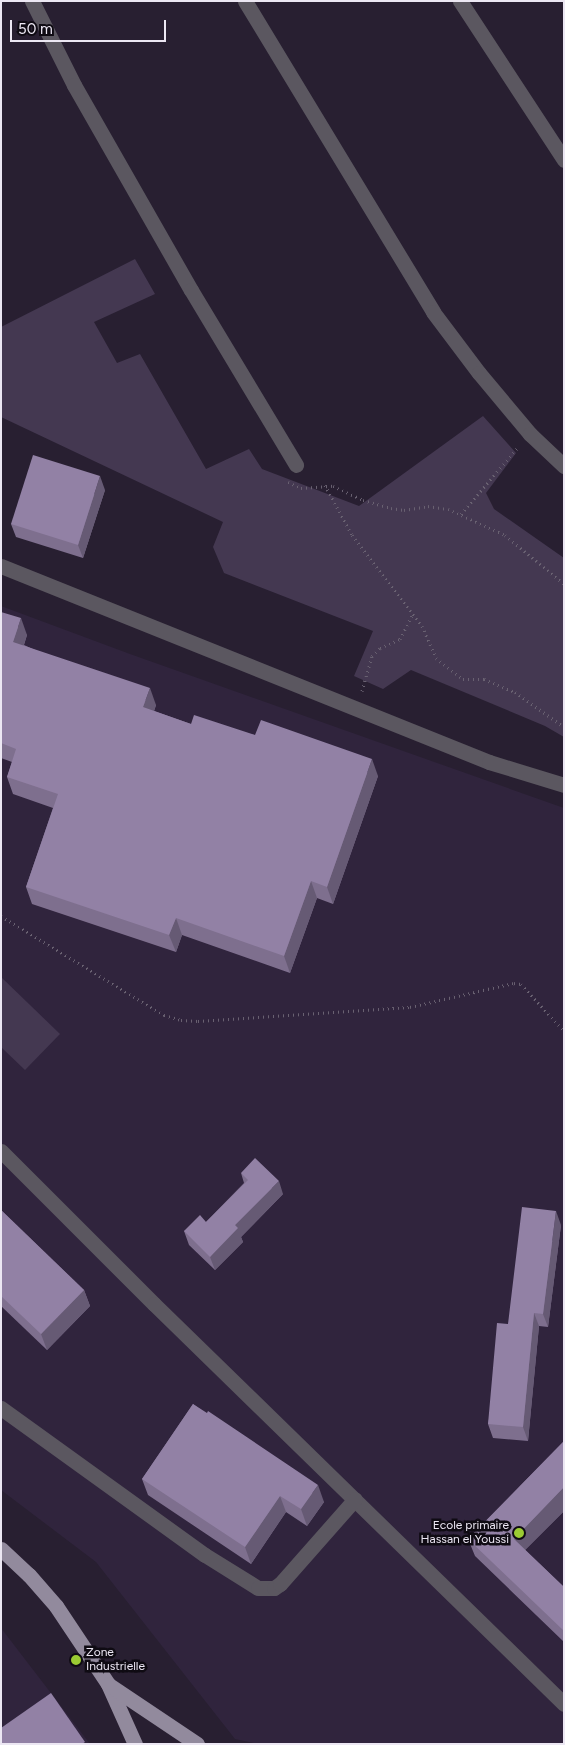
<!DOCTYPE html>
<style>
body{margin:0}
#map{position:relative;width:565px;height:1745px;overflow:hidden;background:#281f31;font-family:Figtree,sans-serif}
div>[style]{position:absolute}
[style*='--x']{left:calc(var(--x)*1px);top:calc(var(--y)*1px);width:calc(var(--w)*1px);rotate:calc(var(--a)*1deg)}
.built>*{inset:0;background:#30243d}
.green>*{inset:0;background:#443851}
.path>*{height:3px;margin-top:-1.5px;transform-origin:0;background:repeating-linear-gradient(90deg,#696171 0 1px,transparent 0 5px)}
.minor>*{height:15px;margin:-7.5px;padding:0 7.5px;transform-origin:7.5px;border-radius:7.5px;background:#5b5760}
.major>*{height:15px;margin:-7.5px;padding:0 7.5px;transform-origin:7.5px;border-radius:7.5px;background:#928a9d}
.wall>*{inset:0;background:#7e6f8e}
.shaded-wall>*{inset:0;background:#665a74}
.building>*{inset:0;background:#9281a5}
.dots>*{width:14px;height:14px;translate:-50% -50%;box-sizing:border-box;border:2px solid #0f0b13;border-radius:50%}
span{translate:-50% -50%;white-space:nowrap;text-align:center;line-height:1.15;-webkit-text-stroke:5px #0f0b13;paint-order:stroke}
.poi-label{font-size:12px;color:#ece7f3}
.right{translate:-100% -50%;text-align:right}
.left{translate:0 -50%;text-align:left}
.frame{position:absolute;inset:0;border:2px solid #ece7f3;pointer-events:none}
.scale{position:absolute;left:10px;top:20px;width:156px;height:22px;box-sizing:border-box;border:2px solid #ece7f3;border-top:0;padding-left:6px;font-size:15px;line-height:18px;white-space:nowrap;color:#ece7f3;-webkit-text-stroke:4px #0f0b13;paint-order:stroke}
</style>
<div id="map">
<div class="built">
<div style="clip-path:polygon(1px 606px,130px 654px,564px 808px,564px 1744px,259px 1744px,235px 1739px,96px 1562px,1px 1490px)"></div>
<div style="clip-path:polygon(1px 1628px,90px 1744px,1px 1744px)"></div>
</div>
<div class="green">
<div style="clip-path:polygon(135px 259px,155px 294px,94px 322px,117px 363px,140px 354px,206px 469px,249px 449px,262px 469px,359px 506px,483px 416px,516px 453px,486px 493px,494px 509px,564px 558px,564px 737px,545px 726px,411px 670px,383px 689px,354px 676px,373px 631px,224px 573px,213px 547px,223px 522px,1px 417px,1px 327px)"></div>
<div style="clip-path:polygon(1px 977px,60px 1034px,25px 1070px,1px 1047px)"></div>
</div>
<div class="path">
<div style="--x:288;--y:482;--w:14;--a:25"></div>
<div style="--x:301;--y:488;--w:32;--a:-4"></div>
<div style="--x:333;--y:486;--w:33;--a:25"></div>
<div style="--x:363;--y:500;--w:29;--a:16"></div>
<div style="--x:391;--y:508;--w:13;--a:9"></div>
<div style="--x:404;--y:510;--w:24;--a:-9"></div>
<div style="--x:428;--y:506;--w:20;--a:9"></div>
<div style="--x:448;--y:509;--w:63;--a:24.5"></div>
<div style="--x:505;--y:535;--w:77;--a:39.7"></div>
<div style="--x:325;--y:485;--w:57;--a:61.6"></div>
<div style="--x:352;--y:535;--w:115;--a:52.4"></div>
<div style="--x:422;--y:626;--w:35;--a:66"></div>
<div style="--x:436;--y:658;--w:34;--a:38"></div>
<div style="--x:463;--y:679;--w:21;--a:0"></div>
<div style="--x:484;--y:679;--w:34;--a:23"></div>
<div style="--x:515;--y:692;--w:60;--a:35.5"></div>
<div style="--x:461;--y:514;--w:89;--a:-49.5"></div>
<div style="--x:362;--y:691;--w:36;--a:-74"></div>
<div style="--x:372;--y:656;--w:11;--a:-45"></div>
<div style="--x:380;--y:648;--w:22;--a:-24"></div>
<div style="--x:400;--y:639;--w:29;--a:-63"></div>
<div style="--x:1;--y:916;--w:191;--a:31.3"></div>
<div style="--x:164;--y:1015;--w:18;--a:16"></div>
<div style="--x:181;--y:1020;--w:17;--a:3"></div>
<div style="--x:198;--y:1021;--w:212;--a:-3.8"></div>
<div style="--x:410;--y:1007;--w:107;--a:-13"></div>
<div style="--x:514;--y:983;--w:7;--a:8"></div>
<div style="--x:521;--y:984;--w:64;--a:47.5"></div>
</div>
<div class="minor">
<div style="--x:32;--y:1;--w:94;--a:63.4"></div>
<div style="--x:74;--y:85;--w:236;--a:60.3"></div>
<div style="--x:191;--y:290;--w:204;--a:59"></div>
<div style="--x:245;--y:1;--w:363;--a:58.8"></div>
<div style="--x:433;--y:312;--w:76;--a:53"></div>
<div style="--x:479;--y:373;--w:80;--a:50.1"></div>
<div style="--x:530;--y:434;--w:47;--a:43.3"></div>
<div style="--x:460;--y:1;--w:190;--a:56.8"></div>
<div style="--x:1;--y:566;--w:526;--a:21.88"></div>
<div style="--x:489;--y:762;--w:78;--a:17"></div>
<div style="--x:1;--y:1151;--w:216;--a:45"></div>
<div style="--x:154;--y:1304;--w:573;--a:44.29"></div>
<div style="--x:1;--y:1408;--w:251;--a:35.8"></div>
<div style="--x:205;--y:1555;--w:62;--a:31.9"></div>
<div style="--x:258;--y:1588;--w:16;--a:0"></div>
<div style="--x:274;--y:1588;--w:7;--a:-34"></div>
<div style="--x:280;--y:1584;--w:113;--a:-48.6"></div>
</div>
<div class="major">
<div style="--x:1;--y:1549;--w:38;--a:43"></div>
<div style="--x:29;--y:1575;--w:41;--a:48.9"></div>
<div style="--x:56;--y:1606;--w:94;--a:56.3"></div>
<div style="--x:108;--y:1684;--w:66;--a:65.8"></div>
<div style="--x:109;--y:1685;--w:106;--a:33.8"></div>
</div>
<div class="wall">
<div style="clip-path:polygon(105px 490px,83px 558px,16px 537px,11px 524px)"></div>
<div style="clip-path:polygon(1px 612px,27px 635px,24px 645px,156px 705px,154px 711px,191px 724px,255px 735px,378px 776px,333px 904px,317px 898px,290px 973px,182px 935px,176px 952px,32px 904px,26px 887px,53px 808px,13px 794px,7px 777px,12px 762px,1px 758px)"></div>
<div style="clip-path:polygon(241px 1173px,283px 1194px,241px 1237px,243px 1242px,215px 1270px,189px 1245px,184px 1231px,206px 1222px,244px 1183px)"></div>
<div style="clip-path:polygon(1px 1210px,84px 1290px,90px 1306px,47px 1350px,1px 1306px)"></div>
<div style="clip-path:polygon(561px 1225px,548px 1327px,539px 1326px,528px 1441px,493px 1438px,488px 1424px,508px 1324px)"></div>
<div style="clip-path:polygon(193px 1404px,324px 1502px,307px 1526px,286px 1512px,251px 1564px,148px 1495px,142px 1479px)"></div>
<div style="clip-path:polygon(564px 1441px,564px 1511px,525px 1550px,564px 1587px,564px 1642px,475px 1556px,468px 1539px)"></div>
</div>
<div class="shaded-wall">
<div style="clip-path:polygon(100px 476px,105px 490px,83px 558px,78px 545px)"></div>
<div style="clip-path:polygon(21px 618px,27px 635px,19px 659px,13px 642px)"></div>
<div style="clip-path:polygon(150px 688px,156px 705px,150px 724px,143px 707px)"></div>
<div style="clip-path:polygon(372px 759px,378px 776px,333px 904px,327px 887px)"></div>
<div style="clip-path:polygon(311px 881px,317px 898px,290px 973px,284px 956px)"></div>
<div style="clip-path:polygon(176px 918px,182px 935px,176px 952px,169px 935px)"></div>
<div style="clip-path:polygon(279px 1181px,283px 1194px,241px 1237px,243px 1242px,215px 1270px,210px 1257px,235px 1225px)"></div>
<div style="clip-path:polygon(556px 1211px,561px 1225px,548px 1327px,543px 1314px)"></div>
<div style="clip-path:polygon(84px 1290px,90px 1306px,47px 1350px,41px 1334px)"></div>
<div style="clip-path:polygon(534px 1313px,539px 1326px,528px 1441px,523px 1427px)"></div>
<div style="clip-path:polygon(318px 1485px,324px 1502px,307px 1526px,301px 1509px)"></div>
<div style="clip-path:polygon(564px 1487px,564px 1511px,520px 1555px,514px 1539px)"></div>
<div style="clip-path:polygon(280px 1496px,286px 1512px,251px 1564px,245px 1547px)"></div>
</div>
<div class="building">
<div style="clip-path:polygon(33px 455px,100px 476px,78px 545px,11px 524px)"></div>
<div style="clip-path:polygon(1px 612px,21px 618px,13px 642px,150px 688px,143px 707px,191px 724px,194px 715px,255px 735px,261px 720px,372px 759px,327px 887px,311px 881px,284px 956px,176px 918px,169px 935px,26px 887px,58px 794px,7px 777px,16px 749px,1px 743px)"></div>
<div style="clip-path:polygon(255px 1158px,279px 1181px,235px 1225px,238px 1228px,210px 1257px,184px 1231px,200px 1215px,206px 1222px,248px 1180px,241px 1173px)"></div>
<div style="clip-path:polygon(522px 1207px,556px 1211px,543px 1314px,534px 1313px,523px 1427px,488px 1424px,497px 1323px,508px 1324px)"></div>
<div style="clip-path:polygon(1px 1210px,84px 1290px,41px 1334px,1px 1296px)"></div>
<div style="clip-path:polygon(193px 1404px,207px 1413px,208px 1411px,318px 1485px,301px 1509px,280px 1496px,245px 1547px,142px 1479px)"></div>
<div style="clip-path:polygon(564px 1441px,564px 1487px,514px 1539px,564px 1587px,564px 1631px,468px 1539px)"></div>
<div style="clip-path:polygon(51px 1693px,85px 1742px,82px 1744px,1px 1744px,1px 1728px)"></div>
</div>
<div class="dots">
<div style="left:519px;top:1533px;background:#9bcb33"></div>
<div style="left:76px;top:1660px;background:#9bcb33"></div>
</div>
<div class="poi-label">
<span class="right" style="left:509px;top:1533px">Ecole primaire<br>Hassan el Youssi</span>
<span class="left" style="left:86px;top:1660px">Zone<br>Industrielle</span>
</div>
<div class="frame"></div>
<div class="scale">50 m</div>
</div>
